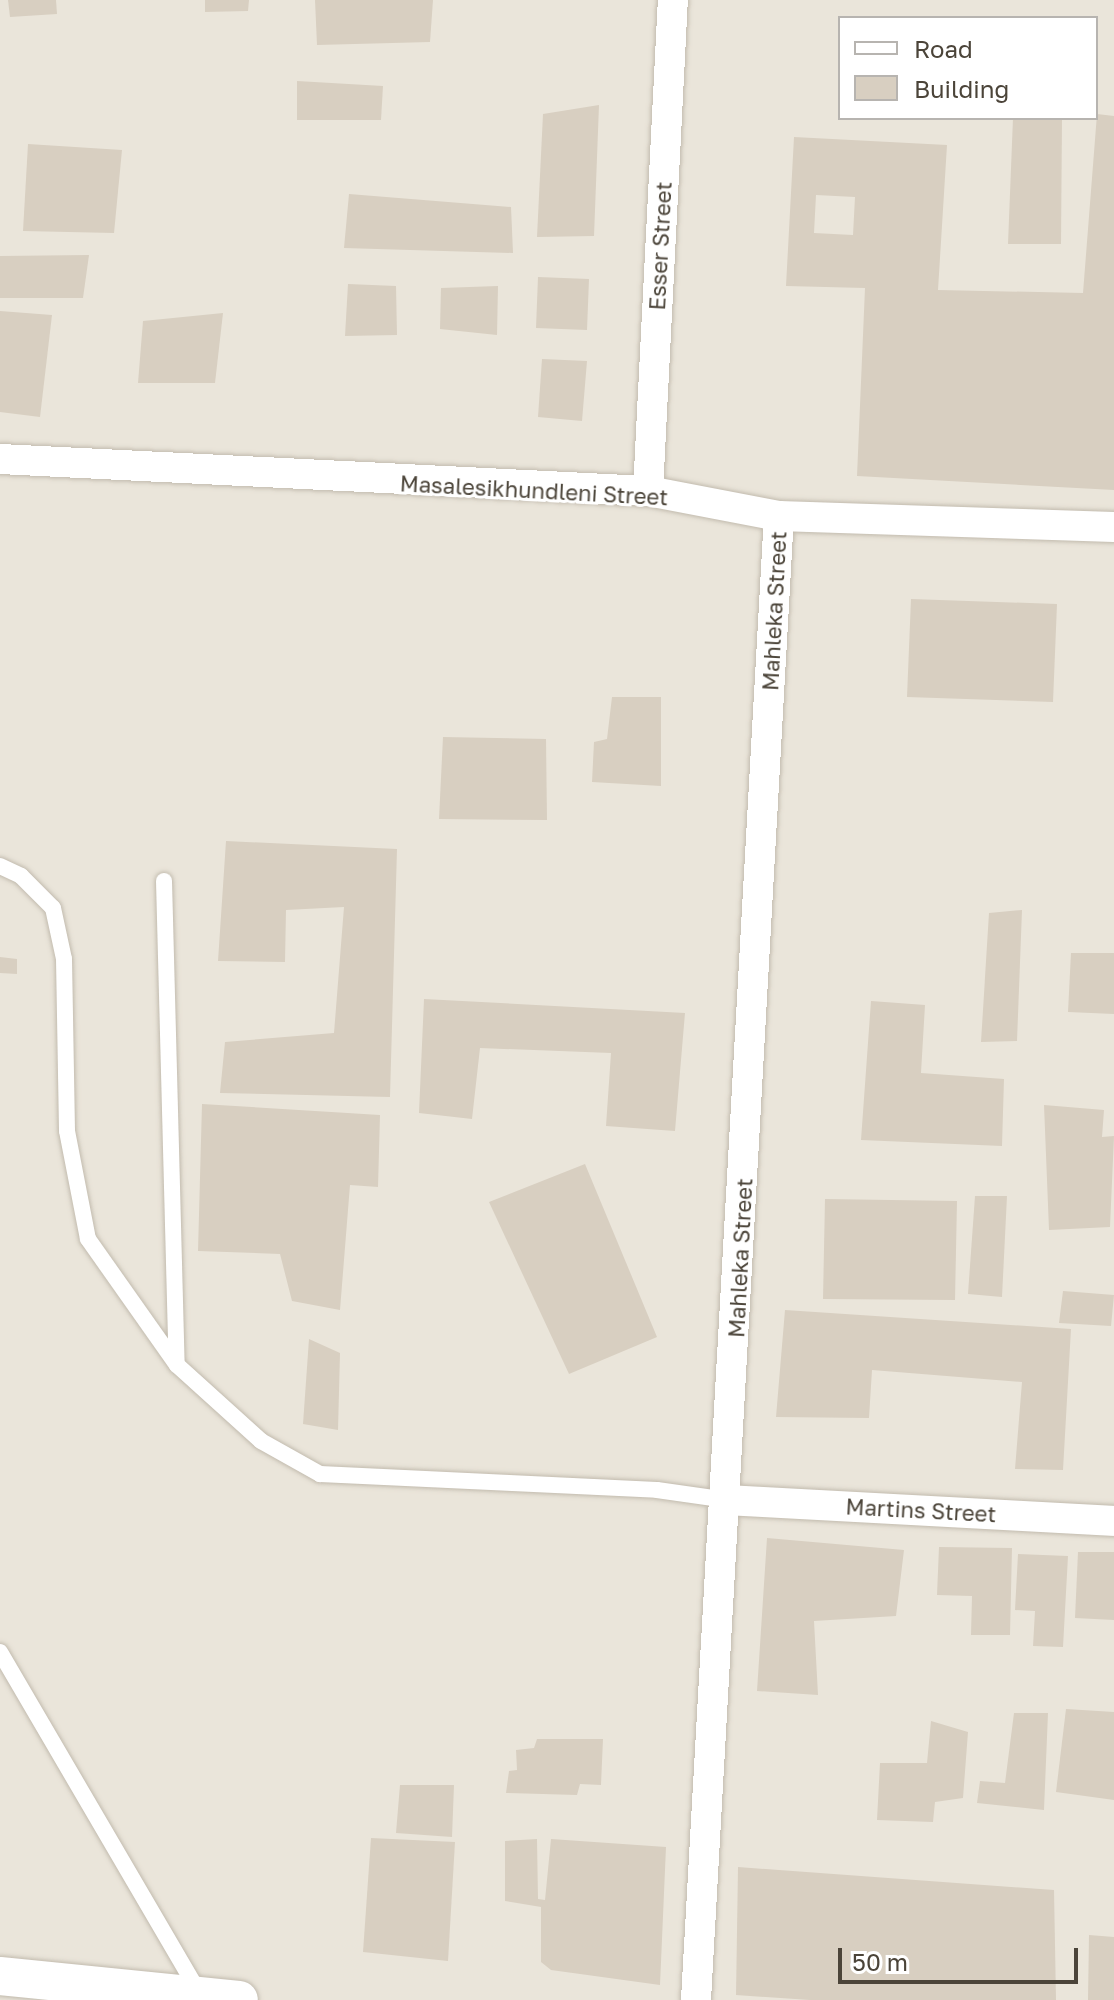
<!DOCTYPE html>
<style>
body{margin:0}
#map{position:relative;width:1114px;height:2000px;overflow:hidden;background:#f6f3ec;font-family:"Golos Text",sans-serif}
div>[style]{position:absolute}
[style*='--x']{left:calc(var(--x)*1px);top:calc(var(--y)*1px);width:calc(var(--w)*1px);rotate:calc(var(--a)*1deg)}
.residential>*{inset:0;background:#eae5da}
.building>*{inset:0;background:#d8cfc1}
.roads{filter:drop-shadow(0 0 2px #c2bbae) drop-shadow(0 0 2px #c2bbae)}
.service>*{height:16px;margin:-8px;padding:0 8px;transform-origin:8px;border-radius:8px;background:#fff}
.minor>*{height:30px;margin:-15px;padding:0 15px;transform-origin:15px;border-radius:15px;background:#fff}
.tertiary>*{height:38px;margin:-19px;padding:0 19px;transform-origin:19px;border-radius:19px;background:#fff}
span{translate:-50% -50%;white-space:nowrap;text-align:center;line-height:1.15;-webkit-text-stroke:6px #fff;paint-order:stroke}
.street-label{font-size:22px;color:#4b4439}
.legend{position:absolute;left:838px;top:16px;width:260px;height:104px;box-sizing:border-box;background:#fff;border:2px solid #b7b4b0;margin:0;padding:10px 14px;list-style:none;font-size:24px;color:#4b4439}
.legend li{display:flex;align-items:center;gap:16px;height:40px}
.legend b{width:40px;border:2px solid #b7b4b0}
.scale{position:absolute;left:838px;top:1948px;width:240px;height:36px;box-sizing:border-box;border:4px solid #4b4439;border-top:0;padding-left:10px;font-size:24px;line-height:28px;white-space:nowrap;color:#4b4439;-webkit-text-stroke:6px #fff;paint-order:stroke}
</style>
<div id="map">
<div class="residential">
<div style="clip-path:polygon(evenodd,0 0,1114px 0,1114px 2000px,0 2000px,0 0,840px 18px,1096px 18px,1096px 118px,840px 118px,840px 18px)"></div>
</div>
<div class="building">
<div style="clip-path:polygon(8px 0,56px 0,57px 14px,10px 17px)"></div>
<div style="clip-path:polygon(205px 0,249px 0,248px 11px,205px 12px)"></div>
<div style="clip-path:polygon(315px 0,433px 0,430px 42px,317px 45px)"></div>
<div style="clip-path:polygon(297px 81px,383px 86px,381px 120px,297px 120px)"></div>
<div style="clip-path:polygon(599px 105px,594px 236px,537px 237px,543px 114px)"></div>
<div style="clip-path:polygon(evenodd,1097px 114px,1114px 116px,1114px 490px,857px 476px,865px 288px,786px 286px,794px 137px,947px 145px,938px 290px,1083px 293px,1097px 114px,816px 195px,855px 197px,853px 235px,814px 233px,816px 195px)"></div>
<div style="clip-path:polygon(1013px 118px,1062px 118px,1061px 244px,1008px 244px)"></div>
<div style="clip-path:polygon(28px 144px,122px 150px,114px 233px,23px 231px)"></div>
<div style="clip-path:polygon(349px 194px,511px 207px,513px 253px,344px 248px)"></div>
<div style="clip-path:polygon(89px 255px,83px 298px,0 298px,0 256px)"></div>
<div style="clip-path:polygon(538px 277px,589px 279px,587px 330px,536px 328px)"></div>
<div style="clip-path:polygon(348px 284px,396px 286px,397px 335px,345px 336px)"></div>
<div style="clip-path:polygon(498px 286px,497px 335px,440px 329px,441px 288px)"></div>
<div style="clip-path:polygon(0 311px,52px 315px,40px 417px,0 412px)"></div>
<div style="clip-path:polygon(223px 313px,215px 383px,138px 383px,143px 321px)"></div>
<div style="clip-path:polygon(542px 359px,587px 361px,582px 421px,538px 417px)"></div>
<div style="clip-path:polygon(911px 599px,1057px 604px,1053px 702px,907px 697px)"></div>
<div style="clip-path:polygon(612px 697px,661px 697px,661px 786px,592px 782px,594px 742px,607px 739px)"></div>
<div style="clip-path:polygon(443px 737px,546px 739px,547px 820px,439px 819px)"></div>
<div style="clip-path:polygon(226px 841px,397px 849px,390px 1097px,220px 1093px,225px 1042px,334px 1033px,344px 907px,286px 910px,285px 962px,218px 961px)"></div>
<div style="clip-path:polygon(1022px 910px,1017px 1041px,981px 1042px,989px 913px)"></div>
<div style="clip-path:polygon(1071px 953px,1114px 953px,1114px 1014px,1068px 1012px)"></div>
<div style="clip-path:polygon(0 957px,17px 959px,17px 974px,0 973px)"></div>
<div style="clip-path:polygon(424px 999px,685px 1013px,675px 1131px,606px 1126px,611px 1053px,480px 1048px,472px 1119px,419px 1113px)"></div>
<div style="clip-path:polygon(871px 1001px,925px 1005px,921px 1073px,1004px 1079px,1002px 1146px,861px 1140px)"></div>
<div style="clip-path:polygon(202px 1104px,380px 1115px,378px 1187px,350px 1185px,340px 1310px,292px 1301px,280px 1254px,198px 1251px)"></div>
<div style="clip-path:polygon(1044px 1105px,1104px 1110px,1102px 1137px,1114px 1136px,1110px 1227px,1049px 1230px)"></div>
<div style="clip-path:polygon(585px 1164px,657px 1337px,569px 1374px,489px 1202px)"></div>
<div style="clip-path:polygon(975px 1196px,1007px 1196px,1002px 1297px,968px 1294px)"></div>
<div style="clip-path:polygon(825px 1199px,957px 1201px,955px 1300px,823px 1299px)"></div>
<div style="clip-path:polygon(1063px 1291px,1114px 1295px,1111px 1326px,1059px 1323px)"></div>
<div style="clip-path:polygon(785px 1310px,1071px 1329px,1063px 1470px,1015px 1469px,1022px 1382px,872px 1370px,869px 1418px,776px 1417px)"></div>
<div style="clip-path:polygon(309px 1339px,340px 1353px,338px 1430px,303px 1424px)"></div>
<div style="clip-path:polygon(767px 1538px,904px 1550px,896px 1616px,814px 1621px,818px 1695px,757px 1691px)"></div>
<div style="clip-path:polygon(939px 1547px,1012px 1548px,1010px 1635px,971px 1635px,972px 1596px,937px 1595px)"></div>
<div style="clip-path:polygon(1078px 1552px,1114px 1552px,1114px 1620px,1075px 1618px)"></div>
<div style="clip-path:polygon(1018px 1554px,1068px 1556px,1063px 1647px,1033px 1646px,1035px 1611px,1015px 1610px)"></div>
<div style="clip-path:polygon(1066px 1709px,1114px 1712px,1114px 1800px,1056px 1792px)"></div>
<div style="clip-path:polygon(1014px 1713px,1048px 1713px,1044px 1810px,977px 1803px,980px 1781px,1005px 1783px)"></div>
<div style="clip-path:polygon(931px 1721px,968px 1732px,963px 1798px,935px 1802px,933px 1822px,877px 1820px,880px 1763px,927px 1763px)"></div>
<div style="clip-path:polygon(537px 1739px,603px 1739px,601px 1785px,580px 1784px,577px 1795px,506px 1793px,509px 1771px,517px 1770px,516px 1750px,534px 1748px)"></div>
<div style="clip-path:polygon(400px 1785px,454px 1785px,452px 1837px,396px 1833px)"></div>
<div style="clip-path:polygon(371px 1838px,455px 1842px,448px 1961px,363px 1952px)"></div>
<div style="clip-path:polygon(537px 1839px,538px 1899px,545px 1900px,551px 1839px,666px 1847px,660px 1985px,551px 1970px,541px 1962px,541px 1907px,505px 1901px,505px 1841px)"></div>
<div style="clip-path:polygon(738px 1867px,1054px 1890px,1056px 2000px,810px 2000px,736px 1995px)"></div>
<div style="clip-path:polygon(1089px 1935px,1114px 1937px,1114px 2000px,1088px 2000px)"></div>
</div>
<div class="roads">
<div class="service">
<div style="--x:0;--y:866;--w:23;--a:25"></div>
<div style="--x:21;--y:876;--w:45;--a:45"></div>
<div style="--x:53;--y:908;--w:52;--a:77.8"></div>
<div style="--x:64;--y:959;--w:172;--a:89"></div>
<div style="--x:67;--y:1131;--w:110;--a:79"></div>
<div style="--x:88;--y:1239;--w:154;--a:54.8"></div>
<div style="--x:177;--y:1365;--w:113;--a:42.1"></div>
<div style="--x:261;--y:1441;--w:68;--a:29.2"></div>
<div style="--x:320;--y:1474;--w:337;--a:2.7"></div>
<div style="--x:657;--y:1490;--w:71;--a:8.1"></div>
<div style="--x:164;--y:881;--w:482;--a:88.5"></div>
<div style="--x:0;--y:1652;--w:395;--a:59.7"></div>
</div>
<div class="minor">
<div style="--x:0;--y:459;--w:649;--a:2.83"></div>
<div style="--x:648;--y:491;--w:133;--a:10.8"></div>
<div style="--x:779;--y:516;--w:335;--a:1.9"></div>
<div style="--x:648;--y:491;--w:492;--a:-87.1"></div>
<div style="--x:727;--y:1500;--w:388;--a:3.1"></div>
<div style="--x:696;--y:2000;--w:1486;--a:-86.8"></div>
</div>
<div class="tertiary">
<div style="--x:0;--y:1976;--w:240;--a:5.7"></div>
</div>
</div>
<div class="street-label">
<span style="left:660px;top:246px;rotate:-87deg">Esser Street</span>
<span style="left:534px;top:490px;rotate:3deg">Masalesikhundleni Street</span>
<span style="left:774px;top:611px;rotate:-87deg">Mahleka Street</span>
<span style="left:740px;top:1258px;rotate:-87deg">Mahleka Street</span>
<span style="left:921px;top:1510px;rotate:3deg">Martins Street</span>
</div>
<ul class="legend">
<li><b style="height:10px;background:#fff"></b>Road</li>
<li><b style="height:22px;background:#d8cfc1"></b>Building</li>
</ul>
<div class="scale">50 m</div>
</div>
